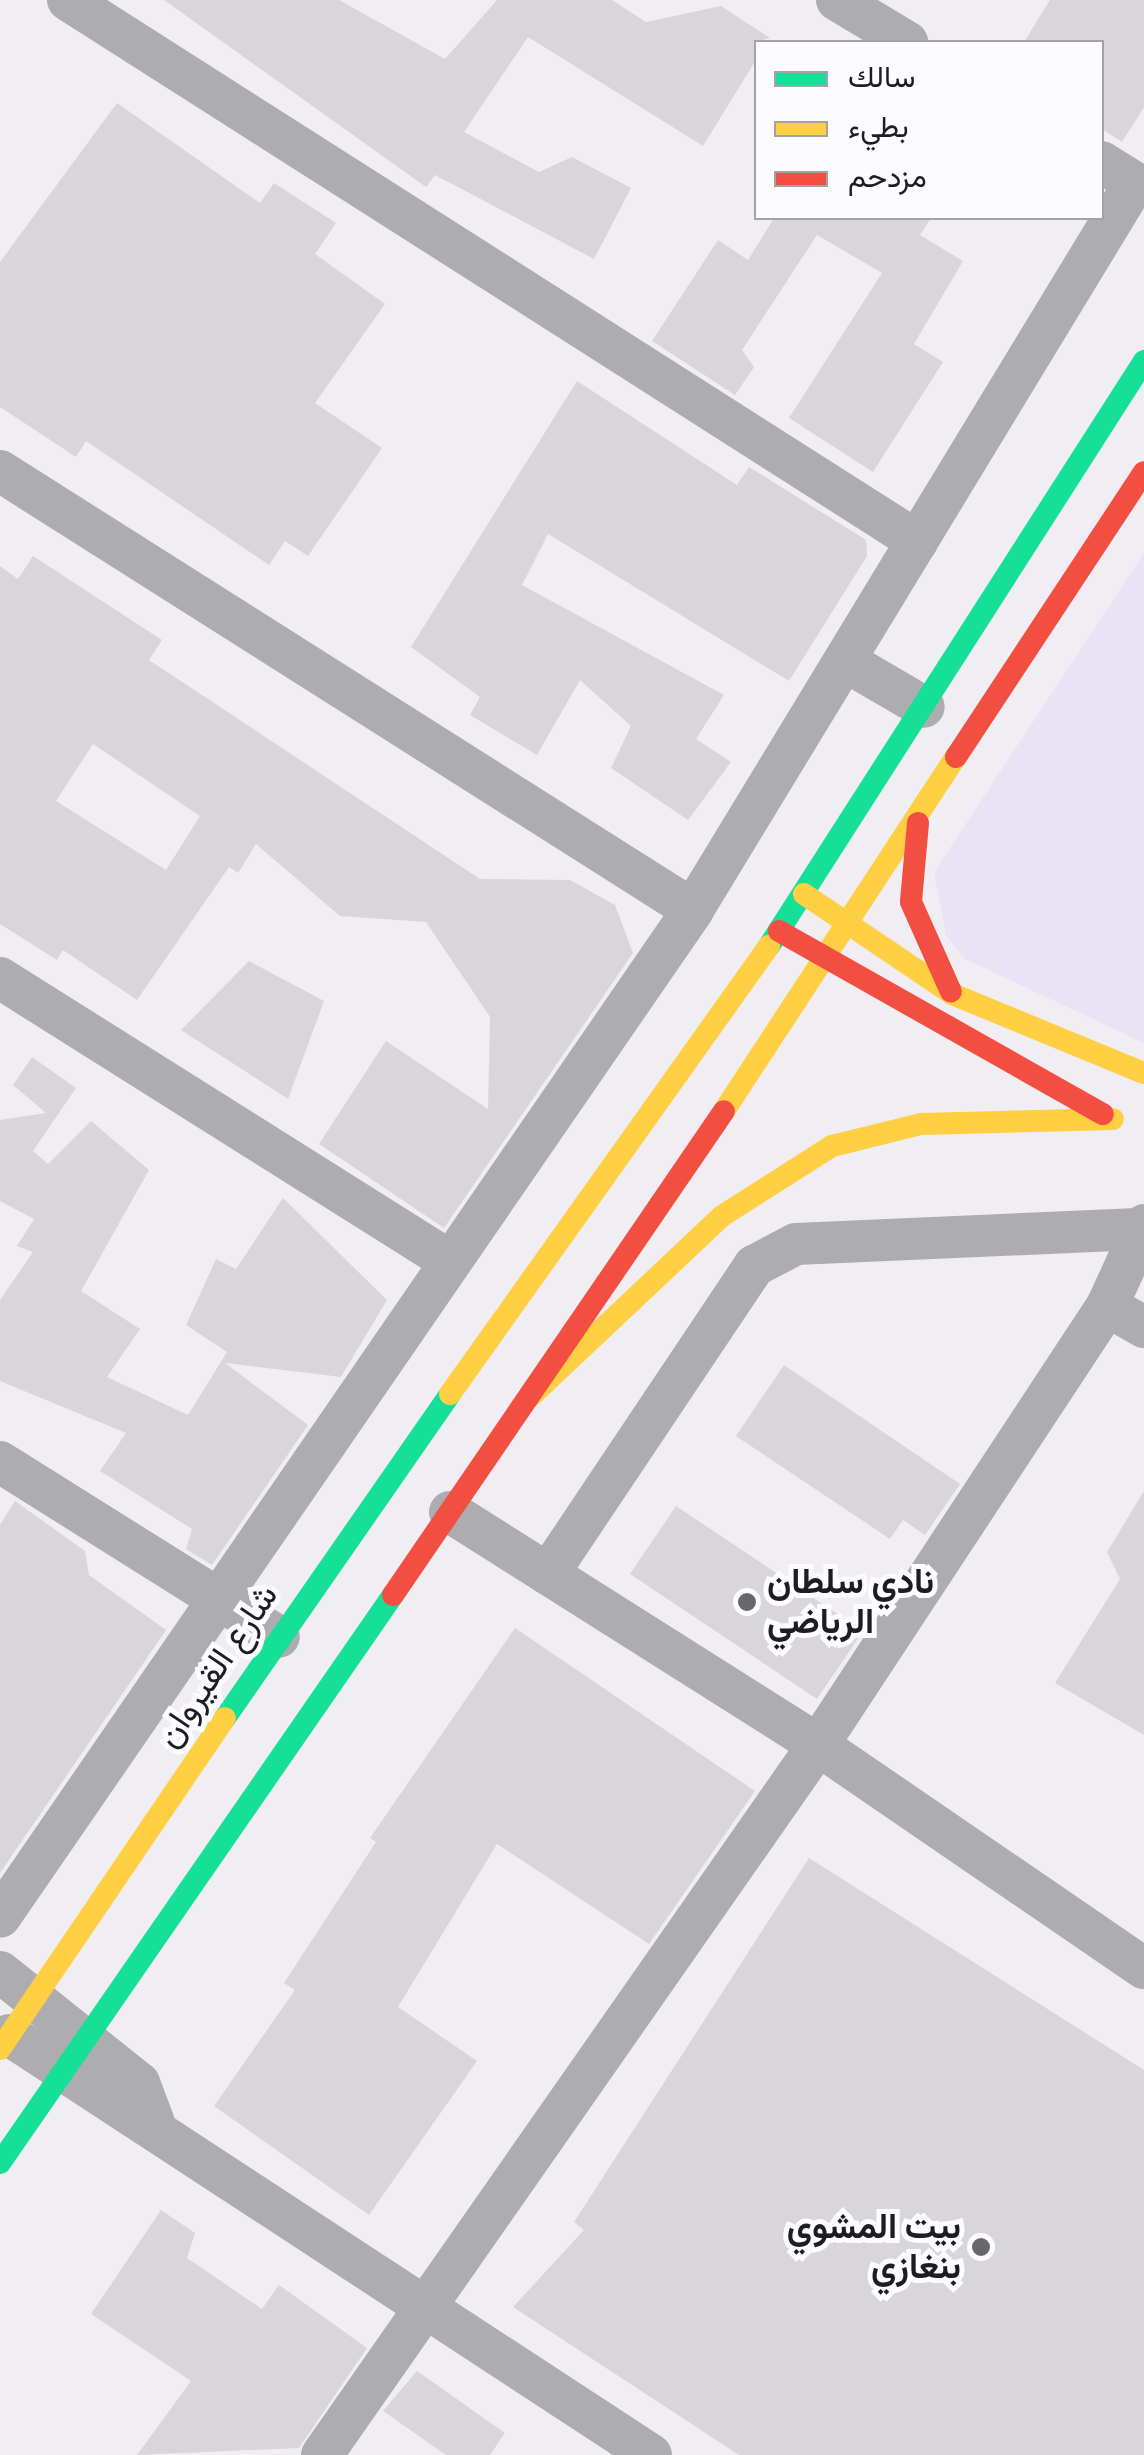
<!DOCTYPE html>
<meta charset="utf-8">
<style>
body{margin:0}
#map{position:relative;width:1144px;height:2455px;overflow:hidden;background:#f0eef3;font-family:Signika,Vazirmatn,sans-serif}
div>[style]{position:absolute}
[style*='--x']{left:calc(var(--x)*1px);top:calc(var(--y)*1px);width:calc(var(--w)*1px);rotate:calc(var(--a)*1deg)}
.green>*{inset:0;background:#e9e4f5}
.building>*{inset:0;background:#d8d6da}
.street>*{height:42px;margin:-21px;padding:0 21px;transform-origin:21px;border-radius:21px;background:#adacae}
.fast>*{height:22px;margin:-11px;padding:0 11px;transform-origin:11px;border-radius:11px;background:#16e098}
.slow>*{height:22px;margin:-11px;padding:0 11px;transform-origin:11px;border-radius:11px;background:#ffcf43}
.jam>*{height:22px;margin:-11px;padding:0 11px;transform-origin:11px;border-radius:11px;background:#f24e42}
.dots>*{width:28px;height:28px;translate:-50% -50%;box-sizing:border-box;border:5px solid #fcfbfe;border-radius:50%}
span{translate:-50% -50%;white-space:nowrap;text-align:center;line-height:1.15;-webkit-text-stroke:10px #fcfbfe;paint-order:stroke}
.poi-label{font-size:35px;color:#1d1c1f;font-weight:700}
.left{translate:0 -50%;text-align:left}
.right{translate:-100% -50%;text-align:right}
.street-label{font-size:35px;color:#1d1c1f}
.legend{position:absolute;left:754px;top:40px;width:350px;height:180px;box-sizing:border-box;background:#fcfbfe;border:2px solid #a3a2a5;margin:0;padding:12px 18px;list-style:none;font-size:30px;color:#1d1c1f}
.legend li{display:flex;align-items:center;gap:20px;height:50px}
.legend b{width:50px;border:2px solid #a3a2a5}
</style>
<div id="map">
<div class="green">
<div style="clip-path:polygon(1144px 553px,1144px 1043px,965px 959px,946px 936px,934px 872px)"></div>
</div>
<div class="building">
<div style="clip-path:polygon(164px 0,339px 0,445px 59px,497px 0,612px 0,646px 22px,721px 6px,770px 38px,756px 42px,756px 60px,703px 146px,528px 37px,464px 132px,539px 172px,572px 157px,631px 188px,594px 259px,435px 175px,426px 187px)"></div>
<div style="clip-path:polygon(1050px 0,1144px 0,1144px 107px,1122px 142px,1102px 129px,1102px 42px,1024px 42px)"></div>
<div style="clip-path:polygon(117px 103px,260px 203px,274px 183px,336px 223px,315px 254px,385px 304px,315px 403px,382px 448px,308px 556px,285px 541px,269px 565px,86px 441px,76px 457px,0 407px,0 262px)"></div>
<div style="clip-path:polygon(774px 218px,931px 218px,920px 235px,963px 261px,914px 344px,943px 362px,873px 472px,789px 418px,882px 273px,817px 235px,742px 350px,754px 367px,735px 395px,652px 341px,718px 240px,748px 260px)"></div>
<div style="clip-path:polygon(577px 381px,737px 485px,749px 467px,866px 540px,867px 556px,789px 681px,548px 534px,522px 585px,724px 695px,696px 739px,731px 762px,688px 820px,611px 768px,631px 726px,580px 680px,537px 755px,470px 715px,480px 697px,411px 647px)"></div>
<div style="clip-path:polygon(evenodd,33px 556px,162px 640px,149px 660px,480px 879px,570px 880px,615px 905px,633px 953px,444px 1228px,319px 1144px,386px 1041px,488px 1109px,490px 1017px,426px 922px,340px 916px,256px 844px,238px 873px,229px 867px,137px 1000px,63px 950px,57px 960px,0 924px,0 566px,18px 579px,33px 556px,93px 744px,200px 816px,166px 870px,56px 801px,93px 744px)"></div>
<div style="clip-path:polygon(249px 961px,324px 1001px,288px 1099px,181px 1030px)"></div>
<div style="clip-path:polygon(32px 1057px,76px 1088px,33px 1151px,48px 1164px,91px 1121px,149px 1170px,81px 1291px,140px 1329px,107px 1377px,188px 1415px,227px 1352px,186px 1325px,216px 1259px,236px 1269px,283px 1198px,387px 1300px,341px 1377px,225px 1363px,308px 1425px,212px 1565px,186px 1549px,192px 1529px,100px 1471px,126px 1433px,0 1381px,0 1300px,33px 1252px,17px 1246px,34px 1219px,0 1201px,0 1120px,46px 1113px,13px 1085px)"></div>
<div style="clip-path:polygon(784px 1365px,960px 1484px,925px 1535px,903px 1520px,890px 1539px,736px 1436px)"></div>
<div style="clip-path:polygon(1144px 1491px,1144px 1735px,1055px 1683px,1120px 1579px,1107px 1552px)"></div>
<div style="clip-path:polygon(15px 1501px,85px 1551px,89px 1575px,166px 1630px,0 1873px,0 1525px)"></div>
<div style="clip-path:polygon(676px 1506px,863px 1631px,817px 1699px,630px 1574px)"></div>
<div style="clip-path:polygon(515px 1628px,755px 1791px,649px 1944px,497px 1844px,398px 2007px,477px 2061px,369px 2215px,214px 2106px,295px 1990px,284px 1983px,376px 1842px,370px 1838px)"></div>
<div style="clip-path:polygon(809px 1858px,1144px 2070px,1144px 2455px,739px 2455px,513px 2307px,584px 2230px,574px 2222px)"></div>
<div style="clip-path:polygon(161px 2210px,195px 2233px,187px 2258px,262px 2309px,279px 2285px,367px 2348px,299px 2448px,137px 2455px,191px 2381px,91px 2314px)"></div>
<div style="clip-path:polygon(417px 2371px,505px 2433px,490px 2455px,446px 2455px,383px 2411px)"></div>
</div>
<div class="street">
<div style="--x:68;--y:0;--w:1007;--a:32.51"></div>
<div style="--x:917;--y:541;--w:432;--a:121.3"></div>
<div style="--x:837;--y:0;--w:82;--a:31"></div>
<div style="--x:0;--y:471;--w:820;--a:32.35"></div>
<div style="--x:693;--y:910;--w:1222;--a:124.54"></div>
<div style="--x:917;--y:541;--w:419;--a:-58.7"></div>
<div style="--x:1135;--y:183;--w:39;--a:-148"></div>
<div style="--x:845;--y:661;--w:91;--a:30.2"></div>
<div style="--x:0;--y:978;--w:529;--a:32.19"></div>
<div style="--x:1107;--y:1306;--w:43;--a:29.6"></div>
<div style="--x:0;--y:1462;--w:329;--a:32.1"></div>
<div style="--x:450;--y:1512;--w:436;--a:32.3"></div>
<div style="--x:818;--y:1745;--w:395;--a:34.4"></div>
<div style="--x:548;--y:1574;--w:371;--a:-56.2"></div>
<div style="--x:754;--y:1266;--w:47;--a:-27.6"></div>
<div style="--x:796;--y:1244;--w:348;--a:-2.5"></div>
<div style="--x:0;--y:1972;--w:178;--a:38.6"></div>
<div style="--x:139;--y:2083;--w:43;--a:69.4"></div>
<div style="--x:9;--y:2035;--w:767;--a:33.19"></div>
<div style="--x:322;--y:2455;--w:866;--a:-55.06"></div>
<div style="--x:818;--y:1745;--w:526;--a:-56.64"></div>
<div style="--x:1107;--y:1306;--w:89;--a:-65.4"></div>
</div>
<div class="fast">
<div style="--x:769;--y:946;--w:695;--a:-57.34"></div>
<div style="--x:225;--y:1718;--w:394;--a:-55.2"></div>
<div style="--x:0;--y:2163;--w:691;--a:-55.32"></div>
</div>
<div class="slow">
<div style="--x:804;--y:894;--w:179;--a:34"></div>
<div style="--x:952;--y:994;--w:208;--a:22.4"></div>
<div style="--x:724;--y:1111;--w:423;--a:-56.8"></div>
<div style="--x:450;--y:1394;--w:550;--a:-54.55"></div>
<div style="--x:531;--y:1396;--w:262;--a:-43.3"></div>
<div style="--x:722;--y:1216;--w:130;--a:-32.5"></div>
<div style="--x:832;--y:1146;--w:92;--a:-13.9"></div>
<div style="--x:921;--y:1124;--w:192;--a:-1.5"></div>
<div style="--x:0;--y:2049;--w:400;--a:-55.8"></div>
</div>
<div class="jam">
<div style="--x:956;--y:757;--w:341;--a:-56.6"></div>
<div style="--x:918;--y:823;--w:79;--a:95.1"></div>
<div style="--x:911;--y:902;--w:98;--a:66"></div>
<div style="--x:779;--y:931;--w:372;--a:29.5"></div>
<div style="--x:393;--y:1595;--w:586;--a:-55.63"></div>
</div>
<div class="dots">
<div style="left:747px;top:1602px;background:#676669"></div>
<div style="left:981px;top:2247px;background:#676669"></div>
</div>
<div class="poi-label">
<span class="left" style="left:767px;top:1602px">نادي سلطان<br>الرياضي</span>
<span class="right" style="left:961px;top:2247px">بيت المشوي<br>بنغازي</span>
</div>
<div class="street-label">
<span style="left:217px;top:1666px;rotate:-56deg">شارع القيروان</span>
</div>
<ul class="legend">
<li><b style="height:12px;background:#16e098"></b>سالك</li>
<li><b style="height:12px;background:#ffcf43"></b>بطيء</li>
<li><b style="height:12px;background:#f24e42"></b>مزدحم</li>
</ul>
</div>
